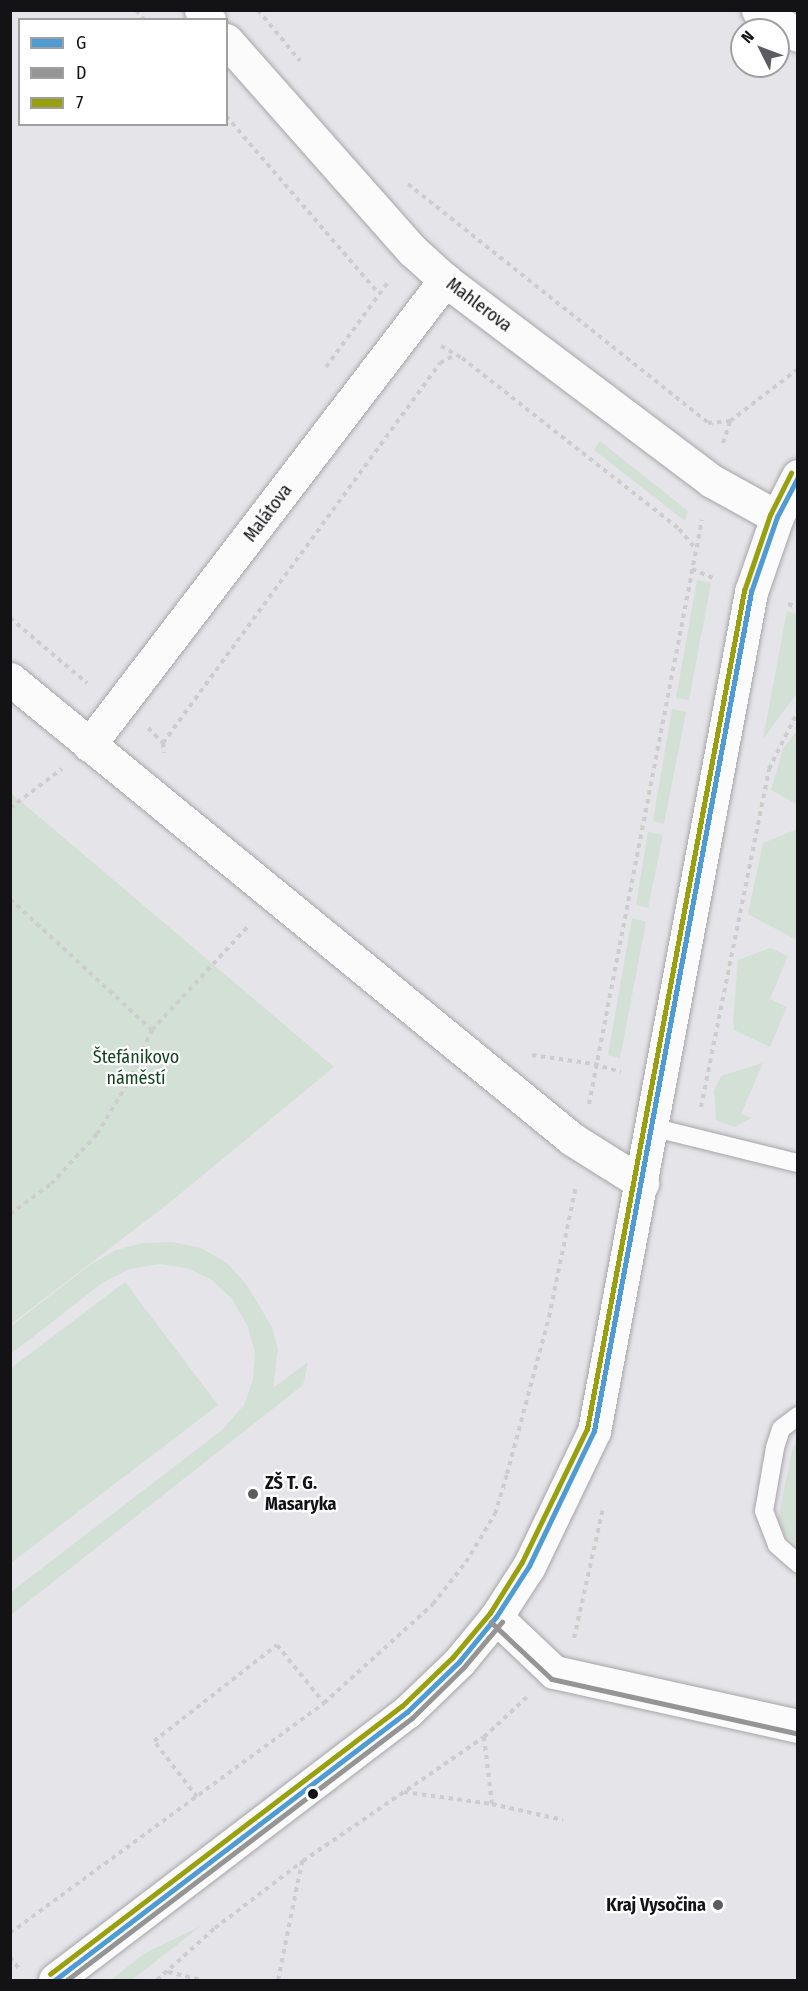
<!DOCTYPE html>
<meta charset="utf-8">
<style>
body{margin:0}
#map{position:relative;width:808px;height:1991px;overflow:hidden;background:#e5e4e8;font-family:"Fira Sans Condensed",sans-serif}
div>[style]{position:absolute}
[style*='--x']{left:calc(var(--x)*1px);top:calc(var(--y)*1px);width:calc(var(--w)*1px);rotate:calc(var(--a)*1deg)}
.green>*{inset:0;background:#d3e0d6}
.path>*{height:4px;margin-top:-2px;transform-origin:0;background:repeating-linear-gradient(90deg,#cdcdce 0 4.5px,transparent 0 9px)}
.roads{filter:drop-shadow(0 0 2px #a6a5a8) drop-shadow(0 0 2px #a6a5a8)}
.lane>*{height:18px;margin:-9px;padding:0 9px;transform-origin:9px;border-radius:9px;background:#fbfbfc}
.street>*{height:33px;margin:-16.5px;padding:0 16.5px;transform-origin:16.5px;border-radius:16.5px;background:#fbfbfc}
.secondary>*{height:33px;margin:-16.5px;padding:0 16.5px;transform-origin:16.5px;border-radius:16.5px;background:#fbfbfc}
.bus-1>*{height:4.5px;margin:-2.25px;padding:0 2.25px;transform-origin:2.25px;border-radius:2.25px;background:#4f9bd3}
.bus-2>*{height:4.5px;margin:-2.25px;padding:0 2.25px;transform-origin:2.25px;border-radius:2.25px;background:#959595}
.bus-3>*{height:4.5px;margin:-2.25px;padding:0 2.25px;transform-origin:2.25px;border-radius:2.25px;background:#99a00d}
.dots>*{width:16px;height:16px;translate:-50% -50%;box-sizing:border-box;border:3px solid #fff;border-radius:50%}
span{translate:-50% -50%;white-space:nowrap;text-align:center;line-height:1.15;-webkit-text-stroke:4.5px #fff;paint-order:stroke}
.street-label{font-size:18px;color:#131215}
.park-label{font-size:18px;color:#144320}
.poi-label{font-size:18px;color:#131215;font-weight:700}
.left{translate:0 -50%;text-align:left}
.right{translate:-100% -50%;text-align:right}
.frame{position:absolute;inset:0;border:12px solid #131215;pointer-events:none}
.legend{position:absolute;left:18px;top:18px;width:210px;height:108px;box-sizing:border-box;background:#fff;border:2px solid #a1a0a1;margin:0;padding:8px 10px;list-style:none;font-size:18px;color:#131215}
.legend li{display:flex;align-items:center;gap:12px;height:30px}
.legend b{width:30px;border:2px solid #a1a0a1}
.north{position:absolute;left:730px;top:18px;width:60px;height:60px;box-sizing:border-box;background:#fff;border:2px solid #a1a0a1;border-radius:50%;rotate:312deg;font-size:16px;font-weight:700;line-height:24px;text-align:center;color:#131215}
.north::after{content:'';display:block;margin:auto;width:21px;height:27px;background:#5c5c5f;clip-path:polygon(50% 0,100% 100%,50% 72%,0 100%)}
</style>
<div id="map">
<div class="green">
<div style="clip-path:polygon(600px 441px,688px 511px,685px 521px,594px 450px)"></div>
<div style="clip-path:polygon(697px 580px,711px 583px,689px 700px,676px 698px)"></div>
<div style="clip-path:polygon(787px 611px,797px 615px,797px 693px,763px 739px)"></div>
<div style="clip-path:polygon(672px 709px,686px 712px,664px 824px,653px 821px)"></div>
<div style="clip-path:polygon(797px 731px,797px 804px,771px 790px,783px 749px)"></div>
<div style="clip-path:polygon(11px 793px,334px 1067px,169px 1203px,11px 1324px)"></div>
<div style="clip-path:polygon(797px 829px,798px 934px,795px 939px,748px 914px,763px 843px)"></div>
<div style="clip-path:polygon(648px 832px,663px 835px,648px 908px,636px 905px)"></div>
<div style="clip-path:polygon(632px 918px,646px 922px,620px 1058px,608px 1055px)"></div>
<div style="clip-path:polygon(770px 948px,788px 956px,770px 999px,787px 1007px,770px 1047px,734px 1030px,733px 1021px,738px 960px)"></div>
<div style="clip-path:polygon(763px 1063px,741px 1114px,751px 1118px,735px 1127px,716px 1120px,714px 1091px,721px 1076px)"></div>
<div style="clip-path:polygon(172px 1242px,201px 1248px,227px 1263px,246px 1284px,272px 1327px,278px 1349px,273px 1388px,308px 1362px,303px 1385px,11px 1615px,11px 1592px,222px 1430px,244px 1405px,253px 1379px,255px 1353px,248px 1327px,233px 1300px,212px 1280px,187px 1268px,160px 1264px,129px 1269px,102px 1283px,11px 1354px,11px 1326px,90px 1265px,116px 1250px,143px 1243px)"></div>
<div style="clip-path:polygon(125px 1282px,218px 1405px,11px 1563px,11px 1368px)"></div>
<div style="clip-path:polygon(797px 1442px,797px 1545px,784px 1533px,778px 1520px,792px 1450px)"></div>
<div style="clip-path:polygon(201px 1926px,132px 1980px,111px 1980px,145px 1953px)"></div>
</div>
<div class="path">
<div style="--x:136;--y:10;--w:13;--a:51"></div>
<div style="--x:258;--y:10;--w:66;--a:50.5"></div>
<div style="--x:226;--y:116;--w:233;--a:49.3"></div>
<div style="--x:408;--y:184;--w:384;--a:38.5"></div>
<div style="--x:708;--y:423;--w:22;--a:-5"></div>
<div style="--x:730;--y:421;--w:86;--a:-37.4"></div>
<div style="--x:441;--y:346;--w:24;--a:30"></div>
<div style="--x:462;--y:358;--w:276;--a:38.2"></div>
<div style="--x:679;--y:529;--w:25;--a:50"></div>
<div style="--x:326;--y:367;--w:107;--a:-53.8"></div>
<div style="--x:723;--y:443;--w:23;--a:-72"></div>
<div style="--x:692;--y:569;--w:26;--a:23"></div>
<div style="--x:788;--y:604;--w:10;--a:17"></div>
<div style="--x:10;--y:618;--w:101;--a:40.2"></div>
<div style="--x:148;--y:728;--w:21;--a:45"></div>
<div style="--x:163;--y:743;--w:10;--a:84"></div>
<div style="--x:163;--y:743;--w:470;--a:-53.9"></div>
<div style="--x:440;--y:363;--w:15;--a:-28"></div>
<div style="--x:10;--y:808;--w:65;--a:-36.9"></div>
<div style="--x:10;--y:899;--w:193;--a:42.7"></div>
<div style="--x:532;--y:1055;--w:63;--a:8.3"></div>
<div style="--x:594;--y:1064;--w:28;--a:17"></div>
<div style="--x:589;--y:1104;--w:595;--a:-79.05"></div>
<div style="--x:701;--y:1107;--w:345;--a:-78.6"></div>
<div style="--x:769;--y:769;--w:65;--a:-63.4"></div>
<div style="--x:10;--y:1214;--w:51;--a:-36.2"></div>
<div style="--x:51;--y:1184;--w:68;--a:-47.4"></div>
<div style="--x:97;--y:1134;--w:60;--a:-58.7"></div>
<div style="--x:128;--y:1083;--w:58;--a:-65.6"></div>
<div style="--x:152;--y:1030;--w:144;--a:-47.2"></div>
<div style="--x:574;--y:1638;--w:133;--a:-77.4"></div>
<div style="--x:484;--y:1737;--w:67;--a:83.2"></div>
<div style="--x:404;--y:1792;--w:89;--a:7.8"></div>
<div style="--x:492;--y:1804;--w:73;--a:12.7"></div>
<div style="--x:197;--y:1797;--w:71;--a:-127.5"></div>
<div style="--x:154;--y:1741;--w:156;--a:-38"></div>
<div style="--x:277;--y:1645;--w:75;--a:51"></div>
<div style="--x:10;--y:1933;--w:389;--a:-36.2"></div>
<div style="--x:324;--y:1703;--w:147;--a:-42.2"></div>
<div style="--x:433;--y:1604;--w:53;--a:-51.8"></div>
<div style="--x:466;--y:1562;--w:56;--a:-58.9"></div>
<div style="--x:495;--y:1514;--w:42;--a:-73.3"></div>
<div style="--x:507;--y:1474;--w:163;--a:-75"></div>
<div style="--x:549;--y:1317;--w:134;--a:-78.4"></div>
<div style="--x:10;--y:1957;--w:15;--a:53"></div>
<div style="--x:168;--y:1972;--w:35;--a:13"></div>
<div style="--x:157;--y:1980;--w:78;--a:-41.9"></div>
<div style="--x:215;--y:1928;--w:111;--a:-37.3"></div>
<div style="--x:303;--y:1861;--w:219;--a:-34.4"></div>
<div style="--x:484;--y:1737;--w:59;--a:-42.9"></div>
<div style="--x:278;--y:1980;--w:120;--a:-78.5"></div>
</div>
<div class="roads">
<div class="lane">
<div style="--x:651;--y:1127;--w:151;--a:13.8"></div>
<div style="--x:798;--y:1416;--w:21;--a:143"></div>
<div style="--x:781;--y:1429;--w:20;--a:108"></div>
<div style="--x:775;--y:1448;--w:64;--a:99.9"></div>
<div style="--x:764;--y:1511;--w:36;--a:69"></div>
<div style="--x:777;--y:1545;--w:28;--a:41"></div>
</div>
<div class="street">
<div style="--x:201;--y:10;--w:13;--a:51"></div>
<div style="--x:758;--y:10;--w:47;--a:32"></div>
<div style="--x:226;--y:40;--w:282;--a:48.5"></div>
<div style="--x:413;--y:251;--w:43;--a:42.2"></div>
<div style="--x:445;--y:280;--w:334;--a:37"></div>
<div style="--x:712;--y:481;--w:74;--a:29"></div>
<div style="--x:10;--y:679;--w:726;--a:39.3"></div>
<div style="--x:572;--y:1139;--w:83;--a:32.2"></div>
<div style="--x:89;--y:745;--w:586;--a:-52.56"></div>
<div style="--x:496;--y:1617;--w:80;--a:43.5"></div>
<div style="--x:554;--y:1672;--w:250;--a:12.5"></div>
</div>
<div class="secondary">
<div style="--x:55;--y:1980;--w:442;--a:-37.3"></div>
<div style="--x:407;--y:1712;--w:72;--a:-43.9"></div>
<div style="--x:459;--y:1662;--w:58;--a:-50.6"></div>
<div style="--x:496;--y:1617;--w:61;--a:-57.1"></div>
<div style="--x:529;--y:1566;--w:150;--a:-64.3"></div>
<div style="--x:594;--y:1431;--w:854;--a:-79.4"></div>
<div style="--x:751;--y:592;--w:79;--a:-70.9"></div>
<div style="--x:777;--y:517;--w:46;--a:-62.9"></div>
</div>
</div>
<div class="bus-1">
<div style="--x:55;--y:1980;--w:442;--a:-37.3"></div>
<div style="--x:407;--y:1712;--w:72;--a:-43.9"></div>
<div style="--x:459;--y:1662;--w:58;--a:-50.6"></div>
<div style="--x:496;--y:1617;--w:61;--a:-57.1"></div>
<div style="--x:529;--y:1566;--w:150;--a:-64.3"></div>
<div style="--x:594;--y:1431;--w:854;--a:-79.4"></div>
<div style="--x:751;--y:592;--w:79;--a:-70.9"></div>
<div style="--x:777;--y:517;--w:45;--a:-62.3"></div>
</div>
<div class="bus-2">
<div style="--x:491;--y:1622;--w:83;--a:43.1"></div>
<div style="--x:552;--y:1679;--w:250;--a:12.5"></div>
<div style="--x:67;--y:1980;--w:433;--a:-37.2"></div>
<div style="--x:412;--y:1718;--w:73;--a:-44.4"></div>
<div style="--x:464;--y:1667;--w:59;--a:-49.8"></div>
</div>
<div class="bus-3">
<div style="--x:50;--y:1974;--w:442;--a:-37.3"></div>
<div style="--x:402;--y:1706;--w:71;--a:-43.9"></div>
<div style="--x:453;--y:1657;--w:57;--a:-49.9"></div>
<div style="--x:490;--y:1613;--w:60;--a:-57.9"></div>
<div style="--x:522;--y:1562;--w:148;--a:-64"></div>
<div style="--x:587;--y:1429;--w:853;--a:-79.39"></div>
<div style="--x:744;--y:591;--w:80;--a:-71.1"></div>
<div style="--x:770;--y:515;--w:47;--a:-63.4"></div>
</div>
<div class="dots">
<div style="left:253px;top:1494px;background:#5c5c5f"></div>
<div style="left:313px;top:1794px;background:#131215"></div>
<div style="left:718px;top:1905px;background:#5c5c5f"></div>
</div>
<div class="street-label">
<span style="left:479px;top:305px;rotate:37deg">Mahlerova</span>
<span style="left:268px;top:513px;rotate:-53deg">Malátova</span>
</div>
<div class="park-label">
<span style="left:136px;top:1068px">Štefánikovo<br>náměstí</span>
</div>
<div class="poi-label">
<span class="left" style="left:265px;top:1494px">ZŠ T. G.<br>Masaryka</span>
<span class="right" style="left:706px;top:1905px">Kraj Vysočina</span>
</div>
<div class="frame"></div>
<ul class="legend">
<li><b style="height:8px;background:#4f9bd3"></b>G</li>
<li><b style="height:8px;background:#959595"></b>D</li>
<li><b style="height:8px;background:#99a00d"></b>7</li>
</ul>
<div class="north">N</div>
</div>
